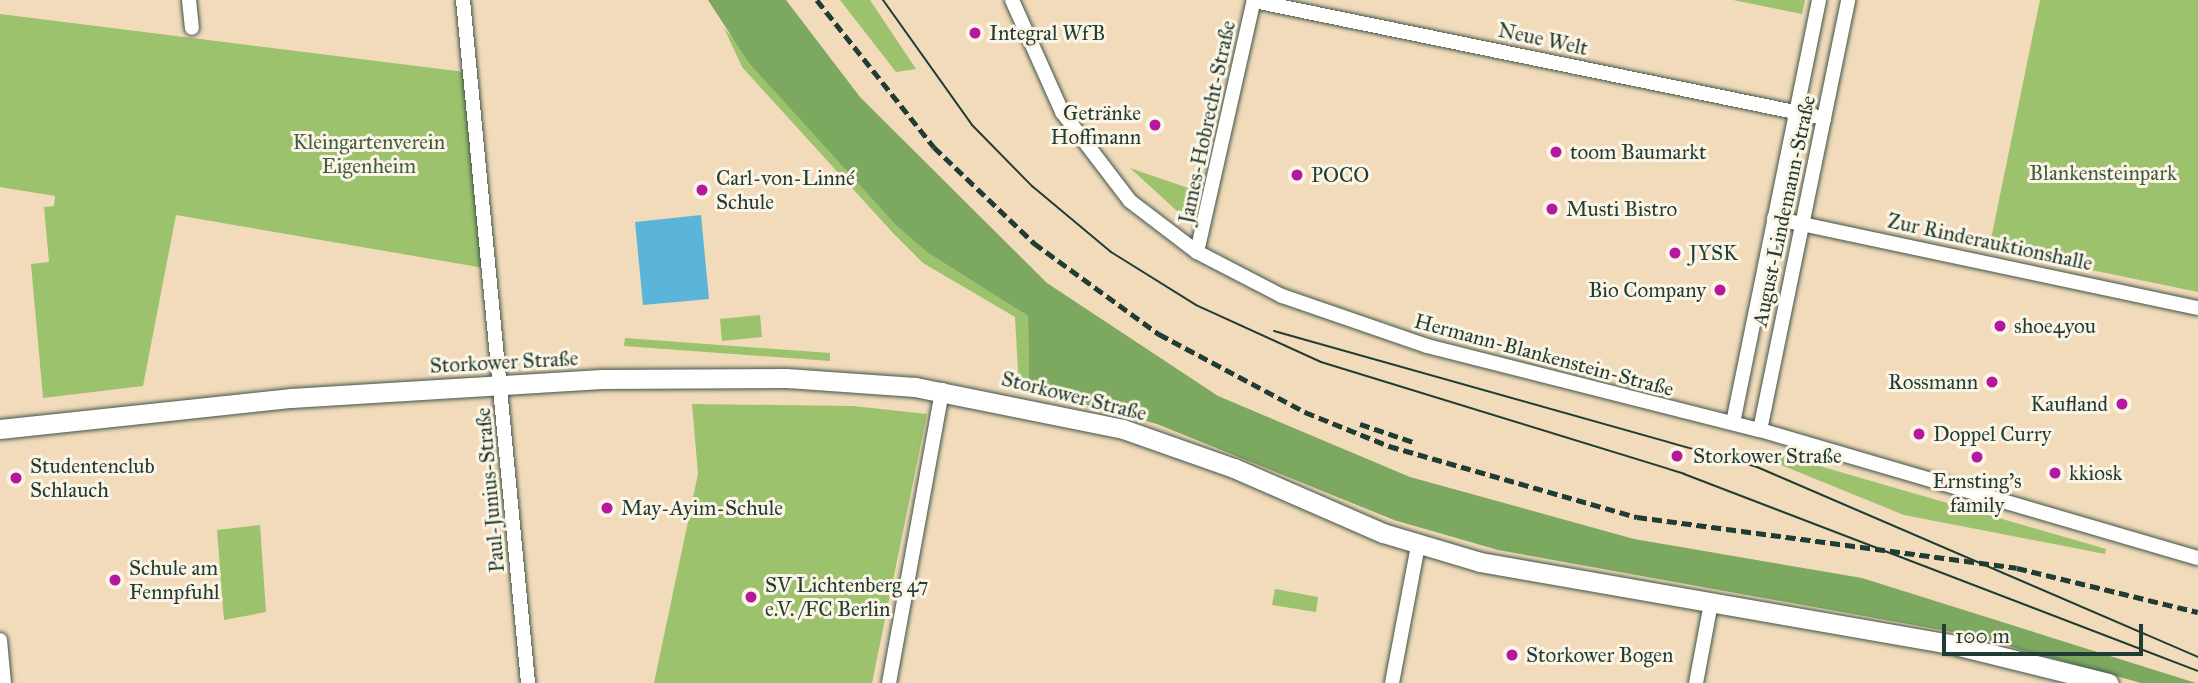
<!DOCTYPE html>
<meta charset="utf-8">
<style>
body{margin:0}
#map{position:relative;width:2198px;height:683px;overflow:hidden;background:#f2dbbb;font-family:"IM FELL Great Primer",serif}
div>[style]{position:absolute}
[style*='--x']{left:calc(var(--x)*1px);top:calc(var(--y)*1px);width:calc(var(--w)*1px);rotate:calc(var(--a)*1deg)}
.green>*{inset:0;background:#9cc26d}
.forest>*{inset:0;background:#7da860}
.water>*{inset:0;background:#5ab5d8}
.roads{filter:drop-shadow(0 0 2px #3f5548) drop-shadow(0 0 2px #3f5548)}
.minor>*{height:14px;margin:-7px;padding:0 7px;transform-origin:7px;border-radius:7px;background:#fff}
.major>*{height:19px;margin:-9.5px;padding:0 9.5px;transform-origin:9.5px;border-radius:9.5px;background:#fff}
.tram>*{height:2px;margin:-1px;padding:0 1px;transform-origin:1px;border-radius:1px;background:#1f3d34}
.rail>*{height:4.5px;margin-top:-2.25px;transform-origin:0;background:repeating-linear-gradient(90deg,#1f3d34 0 10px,transparent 0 15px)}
.dots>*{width:19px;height:19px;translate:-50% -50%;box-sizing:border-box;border:4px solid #fcf5e5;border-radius:50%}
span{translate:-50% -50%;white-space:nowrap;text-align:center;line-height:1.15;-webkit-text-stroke:6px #fcf5e5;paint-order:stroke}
.poi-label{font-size:21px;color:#1f3d34}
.left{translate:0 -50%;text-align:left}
.right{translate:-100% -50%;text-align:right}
.street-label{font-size:21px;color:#1f3d34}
.park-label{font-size:21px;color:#3e5e42}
.scale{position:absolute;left:1942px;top:624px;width:201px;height:32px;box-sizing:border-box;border:4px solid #1f3d34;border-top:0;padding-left:9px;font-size:21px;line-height:24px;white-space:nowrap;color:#1f3d34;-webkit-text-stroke:5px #fcf5e5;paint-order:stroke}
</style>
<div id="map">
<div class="green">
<div style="clip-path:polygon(840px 0,870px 0,916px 69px,896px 72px)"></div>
<div style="clip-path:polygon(1733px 0,1805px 0,1802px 14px)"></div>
<div style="clip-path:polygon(2040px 0,2198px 0,2198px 292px,1989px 249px)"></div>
<div style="clip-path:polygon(0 14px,465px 72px,484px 268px,176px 215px,143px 386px,43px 398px,31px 264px,49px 262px,44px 207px,54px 206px,55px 196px,0 187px)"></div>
<div style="clip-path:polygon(724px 28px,897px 225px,928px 253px,1028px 316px,1029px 389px,1019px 388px,1015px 317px,923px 263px,893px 233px,742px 67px)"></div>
<div style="clip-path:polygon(1130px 168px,1191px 189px,1199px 177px,1189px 222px)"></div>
<div style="clip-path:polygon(760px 315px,762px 337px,722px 341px,720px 319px)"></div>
<div style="clip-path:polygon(625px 338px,830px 353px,830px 361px,624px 346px)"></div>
<div style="clip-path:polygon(692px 404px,853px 406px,927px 414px,872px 683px,654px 683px,698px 474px)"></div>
<div style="clip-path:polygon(1778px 454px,2106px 549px,2105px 554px,1904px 515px,1776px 463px)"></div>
<div style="clip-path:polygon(260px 525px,266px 612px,224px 620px,217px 530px)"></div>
<div style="clip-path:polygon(1275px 589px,1318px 597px,1316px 612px,1272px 605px)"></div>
</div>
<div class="forest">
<div style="clip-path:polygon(708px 0,786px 0,860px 97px,1047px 283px,1218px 396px,1410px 477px,1634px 539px,1862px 578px,2196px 683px,2141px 683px,1969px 635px,1498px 550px,1394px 520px,1157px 424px,1029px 389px,1028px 316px,928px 253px,896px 225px,749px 63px)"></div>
</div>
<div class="water">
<div style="clip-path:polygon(701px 215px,709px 299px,643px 305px,635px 222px)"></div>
</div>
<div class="roads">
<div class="minor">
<div style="--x:189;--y:0;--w:28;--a:84"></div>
<div style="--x:463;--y:0;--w:686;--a:84.56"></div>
<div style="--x:1012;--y:0;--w:123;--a:65.9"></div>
<div style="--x:1062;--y:112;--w:112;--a:52.6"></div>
<div style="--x:1130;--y:201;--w:84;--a:37.3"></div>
<div style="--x:1197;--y:252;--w:96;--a:27.4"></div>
<div style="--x:1282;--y:296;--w:153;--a:19"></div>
<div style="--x:1427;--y:346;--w:343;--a:14.2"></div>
<div style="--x:1760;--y:430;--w:456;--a:16.3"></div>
<div style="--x:1254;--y:1;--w:582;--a:11.6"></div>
<div style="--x:1774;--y:218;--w:433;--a:12"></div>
<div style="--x:1197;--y:252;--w:258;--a:-77.3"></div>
<div style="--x:1733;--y:423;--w:432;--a:-78.5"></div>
<div style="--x:1760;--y:430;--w:439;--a:-78.4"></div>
<div style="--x:0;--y:640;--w:43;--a:84.7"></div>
<div style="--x:889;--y:683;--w:298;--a:-79.7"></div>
<div style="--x:1392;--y:683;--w:140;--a:-79.3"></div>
<div style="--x:1696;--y:683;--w:81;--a:-79.4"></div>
</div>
<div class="major">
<div style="--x:0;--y:429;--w:293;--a:-6.1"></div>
<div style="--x:291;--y:398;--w:311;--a:-3.5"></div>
<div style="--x:601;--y:379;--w:185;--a:-0.3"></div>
<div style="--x:786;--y:378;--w:129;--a:4"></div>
<div style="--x:915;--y:387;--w:212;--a:11.4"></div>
<div style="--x:1123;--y:429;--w:118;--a:19.4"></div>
<div style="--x:1234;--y:468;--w:163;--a:23.6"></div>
<div style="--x:1383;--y:533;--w:101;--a:16.6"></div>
<div style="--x:1480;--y:562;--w:486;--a:9.9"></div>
<div style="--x:1959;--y:646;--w:154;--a:13.9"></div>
</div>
</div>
<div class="tram">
<div style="--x:883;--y:0;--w:153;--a:54.5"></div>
<div style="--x:972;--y:125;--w:86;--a:45.5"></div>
<div style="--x:1032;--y:186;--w:103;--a:39.9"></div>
<div style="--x:1111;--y:252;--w:100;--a:31.9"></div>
<div style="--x:1196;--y:305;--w:137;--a:24.5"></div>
<div style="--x:1321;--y:362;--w:380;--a:17.1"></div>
<div style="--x:1684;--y:474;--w:550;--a:20.97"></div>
<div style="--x:1274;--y:331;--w:502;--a:15.73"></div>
<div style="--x:1757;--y:467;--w:480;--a:23.3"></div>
</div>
<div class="rail">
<div style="--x:817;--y:0;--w:188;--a:51.5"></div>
<div style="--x:934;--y:147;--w:139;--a:43.8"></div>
<div style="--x:1034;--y:243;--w:155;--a:36.1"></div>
<div style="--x:1159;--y:334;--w:166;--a:28.1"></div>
<div style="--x:1305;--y:412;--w:91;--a:22"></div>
<div style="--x:1389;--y:446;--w:258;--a:16"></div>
<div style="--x:1637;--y:517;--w:383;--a:7.6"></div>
<div style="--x:2017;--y:568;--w:186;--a:13.7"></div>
<div style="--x:1360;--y:424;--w:59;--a:18.7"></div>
</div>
<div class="dots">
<div style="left:975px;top:33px;background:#b5179e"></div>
<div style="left:1155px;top:125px;background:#b5179e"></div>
<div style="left:1556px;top:152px;background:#b5179e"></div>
<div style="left:1297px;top:175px;background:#b5179e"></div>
<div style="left:702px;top:190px;background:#b5179e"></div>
<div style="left:1552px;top:209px;background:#b5179e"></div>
<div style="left:1675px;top:253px;background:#b5179e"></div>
<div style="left:1720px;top:290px;background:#b5179e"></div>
<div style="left:2000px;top:326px;background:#b5179e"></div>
<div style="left:1992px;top:382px;background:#b5179e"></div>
<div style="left:2122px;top:404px;background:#b5179e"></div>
<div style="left:1919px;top:434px;background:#b5179e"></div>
<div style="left:1677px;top:456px;background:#b5179e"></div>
<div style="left:1977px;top:457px;background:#b5179e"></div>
<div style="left:2055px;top:473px;background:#b5179e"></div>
<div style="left:16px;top:478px;background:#b5179e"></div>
<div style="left:607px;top:508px;background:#b5179e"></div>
<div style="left:115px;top:580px;background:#b5179e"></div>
<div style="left:751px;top:597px;background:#b5179e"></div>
<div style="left:1512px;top:655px;background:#b5179e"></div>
</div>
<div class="poi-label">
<span class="left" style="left:989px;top:33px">Integral WfB</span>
<span class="right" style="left:1141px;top:125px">Getränke<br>Hoffmann</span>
<span class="left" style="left:1570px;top:152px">toom Baumarkt</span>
<span class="left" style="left:1311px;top:175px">POCO</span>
<span class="left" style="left:716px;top:190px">Carl-von-Linné<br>Schule</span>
<span class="left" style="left:1566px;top:209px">Musti Bistro</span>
<span class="left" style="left:1689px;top:253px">JYSK</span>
<span class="right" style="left:1706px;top:290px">Bio Company</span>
<span class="left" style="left:2014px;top:326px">shoe4you</span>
<span class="right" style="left:1978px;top:382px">Rossmann</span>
<span class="right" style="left:2108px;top:404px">Kaufland</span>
<span class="left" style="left:1933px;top:434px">Doppel Curry</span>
<span class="left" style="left:1693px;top:456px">Storkower Straße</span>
<span class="left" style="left:30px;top:478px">Studentenclub<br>Schlauch</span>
<span class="left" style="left:2069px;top:473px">kkiosk</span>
<span style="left:1977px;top:493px">Ernsting's<br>family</span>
<span class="left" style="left:621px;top:508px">May-Ayim-Schule</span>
<span class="left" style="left:129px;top:580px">Schule am<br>Fennpfuhl</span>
<span class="left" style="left:765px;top:597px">SV Lichtenberg 47<br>e.V. /FC Berlin</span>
<span class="left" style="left:1526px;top:655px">Storkower Bogen</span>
</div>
<div class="street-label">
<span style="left:1543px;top:39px;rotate:12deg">Neue Welt</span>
<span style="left:1207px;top:122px;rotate:-78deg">James-Hobrecht-Straße</span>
<span style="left:1784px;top:211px;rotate:-78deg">August-Lindemann-Straße</span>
<span style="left:1990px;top:242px;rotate:12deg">Zur Rinderauktionshalle</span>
<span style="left:1544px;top:355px;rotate:15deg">Hermann-Blankenstein-Straße</span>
<span style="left:504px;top:362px;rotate:-3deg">Storkower Straße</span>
<span style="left:1074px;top:396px;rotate:14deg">Storkower Straße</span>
<span style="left:490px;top:490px;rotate:-95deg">Paul-Junius-Straße</span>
</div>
<div class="park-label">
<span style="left:369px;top:154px">Kleingartenverein<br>Eigenheim</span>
<span style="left:2103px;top:173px">Blankensteinpark</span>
</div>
<div class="scale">100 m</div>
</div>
